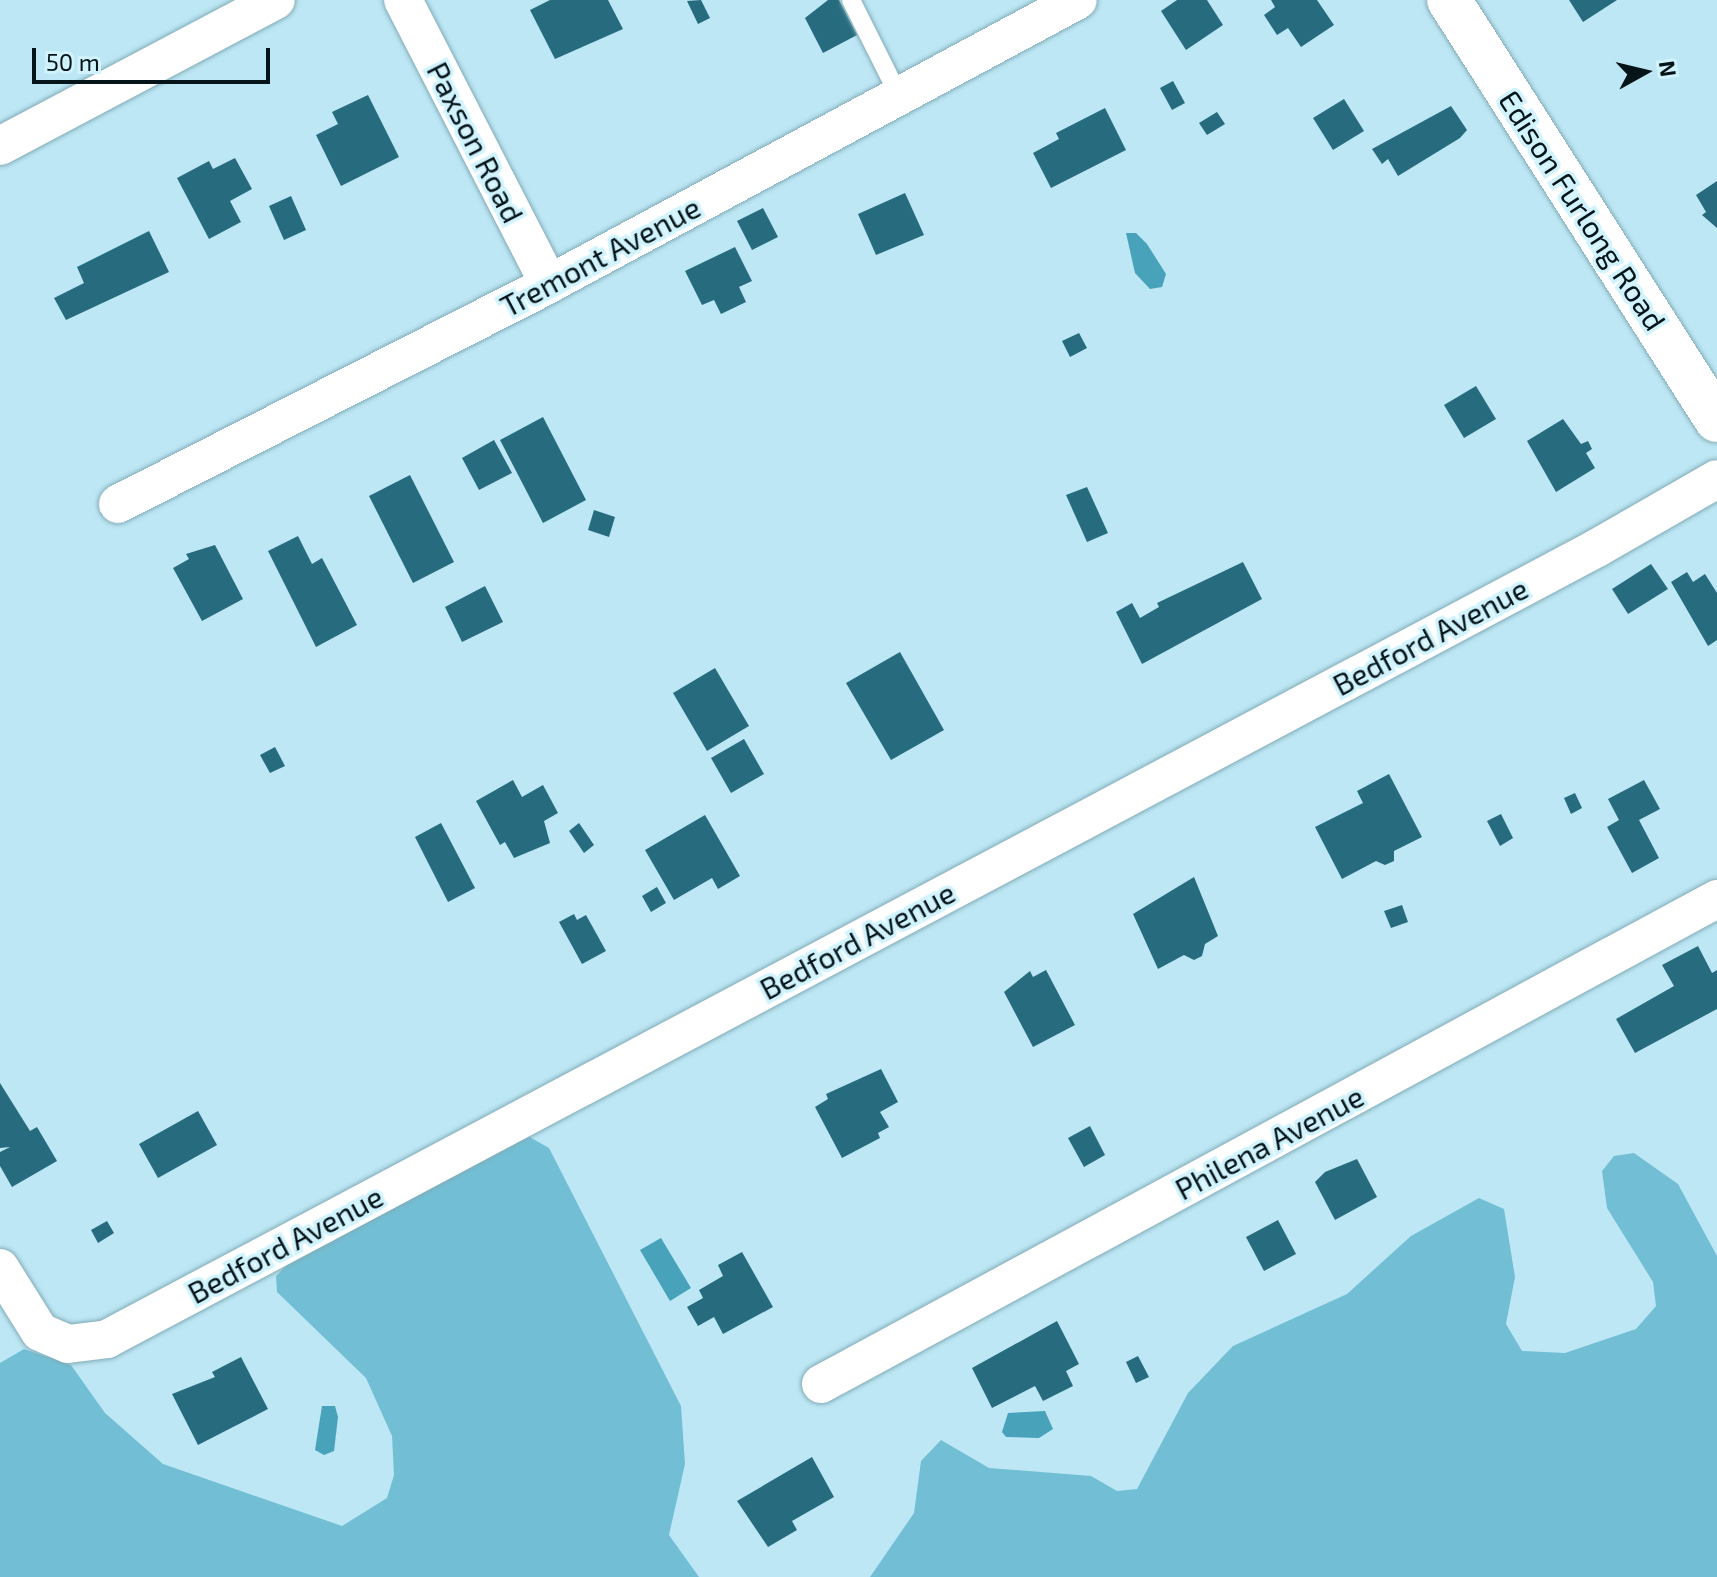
<!DOCTYPE html>
<style>
body{margin:0}
#map{position:relative;width:1717px;height:1577px;overflow:hidden;background:#bde7f4;font-family:"Exo 2",sans-serif}
div>[style]{position:absolute}
[style*='--x']{left:calc(var(--x)*1px);top:calc(var(--y)*1px);width:calc(var(--w)*1px);rotate:calc(var(--a)*1deg)}
.green>*{inset:0;background:#72bfd5}
.water>*{inset:0;background:#47a2ba}
.building>*{inset:0;background:#266c7e}
.roads{filter:drop-shadow(0 0 2px #82abb7) drop-shadow(0 0 2px #82abb7)}
.service>*{height:18px;margin:-9px;padding:0 9px;transform-origin:9px;border-radius:9px;background:#fff}
.minor>*{height:38px;margin:-19px;padding:0 19px;transform-origin:19px;border-radius:19px;background:#fff}
.secondary>*{height:44px;margin:-22px;padding:0 22px;transform-origin:22px;border-radius:22px;background:#fff}
span{translate:-50% -50%;white-space:nowrap;text-align:center;line-height:1.15;-webkit-text-stroke:7px #d1f3fd;paint-order:stroke}
.street-label{font-size:30px;color:#051418}
.north{position:absolute;left:1605px;top:32px;width:80px;height:80px;-webkit-text-stroke:6px #d1f3fd;paint-order:stroke;rotate:82deg;font-size:22px;font-weight:700;line-height:32px;text-align:center;color:#051418}
.north::after{content:'';display:block;margin:auto;width:28px;height:36px;background:#051418;clip-path:polygon(50% 0,100% 100%,50% 72%,0 100%)}
.scale{position:absolute;left:32px;top:48px;width:238px;height:36px;box-sizing:border-box;border:4px solid #051418;border-top:0;padding-left:10px;font-size:24px;line-height:28px;white-space:nowrap;color:#051418;-webkit-text-stroke:6px #d1f3fd;paint-order:stroke}
</style>
<div id="map">
<div class="green">
<div style="clip-path:polygon(519px 1131px,549px 1148px,681px 1406px,685px 1464px,669px 1535px,699px 1577px,0 1577px,0 1363px,24px 1349px,71px 1365px,105px 1413px,163px 1464px,342px 1526px,387px 1498px,394px 1475px,392px 1436px,366px 1378px,277px 1292px,276px 1276px,295px 1257px)"></div>
<div style="clip-path:polygon(1634px 1153px,1678px 1184px,1717px 1256px,1717px 1577px,870px 1577px,914px 1513px,921px 1461px,941px 1440px,989px 1468px,1091px 1476px,1117px 1491px,1137px 1489px,1188px 1393px,1233px 1346px,1347px 1294px,1411px 1236px,1479px 1198px,1504px 1209px,1515px 1277px,1506px 1324px,1522px 1351px,1565px 1353px,1636px 1329px,1656px 1306px,1653px 1282px,1607px 1208px,1602px 1171px,1614px 1156px)"></div>
</div>
<div class="water">
<div style="clip-path:polygon(1126px 233px,1136px 233px,1147px 244px,1166px 274px,1162px 287px,1150px 289px,1135px 273px)"></div>
<div style="clip-path:polygon(661px 1238px,691px 1288px,670px 1301px,640px 1250px)"></div>
<div style="clip-path:polygon(322px 1406px,335px 1406px,338px 1417px,334px 1451px,324px 1455px,315px 1450px)"></div>
<div style="clip-path:polygon(1045px 1411px,1053px 1429px,1039px 1438px,1006px 1437px,1002px 1432px,1008px 1413px)"></div>
</div>
<div class="building">
<div style="clip-path:polygon(550px 0,608px 0,623px 29px,555px 59px,530px 10px)"></div>
<div style="clip-path:polygon(701px 0,710px 18px,698px 24px,687px 1px)"></div>
<div style="clip-path:polygon(828px 0,839px 0,857px 35px,823px 53px,805px 18px)"></div>
<div style="clip-path:polygon(1177px 0,1207px 0,1223px 25px,1186px 50px,1161px 11px)"></div>
<div style="clip-path:polygon(1271px 0,1317px 0,1334px 25px,1301px 47px,1288px 28px,1277px 35px,1264px 15px,1275px 7px)"></div>
<div style="clip-path:polygon(1569px 0,1617px 0,1583px 22px)"></div>
<div style="clip-path:polygon(1173px 81px,1185px 103px,1172px 110px,1160px 88px)"></div>
<div style="clip-path:polygon(368px 95px,399px 157px,341px 186px,316px 135px,338px 124px,332px 112px)"></div>
<div style="clip-path:polygon(1344px 99px,1364px 131px,1333px 150px,1313px 118px)"></div>
<div style="clip-path:polygon(1451px 106px,1467px 130px,1460px 138px,1398px 176px,1388px 159px,1382px 164px,1372px 149px)"></div>
<div style="clip-path:polygon(1105px 108px,1126px 150px,1051px 188px,1033px 153px,1059px 139px,1056px 133px)"></div>
<div style="clip-path:polygon(1217px 112px,1225px 124px,1207px 135px,1199px 123px)"></div>
<div style="clip-path:polygon(235px 158px,252px 189px,230px 201px,241px 222px,209px 239px,177px 178px,209px 161px,213px 169px)"></div>
<div style="clip-path:polygon(1717px 181px,1717px 228px,1702px 215px,1706px 212px,1696px 195px)"></div>
<div style="clip-path:polygon(905px 193px,924px 235px,876px 255px,858px 214px)"></div>
<div style="clip-path:polygon(291px 196px,306px 230px,284px 240px,269px 206px)"></div>
<div style="clip-path:polygon(763px 208px,778px 237px,752px 250px,737px 221px)"></div>
<div style="clip-path:polygon(149px 231px,169px 272px,66px 320px,54px 298px,84px 283px,77px 267px)"></div>
<div style="clip-path:polygon(735px 247px,752px 281px,739px 287px,746px 302px,721px 314px,714px 300px,702px 305px,685px 271px)"></div>
<div style="clip-path:polygon(1079px 333px,1087px 348px,1070px 357px,1062px 341px)"></div>
<div style="clip-path:polygon(1476px 386px,1496px 419px,1464px 438px,1444px 405px)"></div>
<div style="clip-path:polygon(543px 417px,586px 500px,543px 523px,500px 440px)"></div>
<div style="clip-path:polygon(1563px 419px,1581px 444px,1588px 441px,1592px 449px,1586px 453px,1595px 468px,1556px 492px,1527px 441px)"></div>
<div style="clip-path:polygon(494px 440px,512px 473px,479px 490px,462px 458px)"></div>
<div style="clip-path:polygon(410px 475px,454px 562px,413px 583px,369px 496px)"></div>
<div style="clip-path:polygon(1087px 487px,1108px 533px,1087px 542px,1066px 495px)"></div>
<div style="clip-path:polygon(594px 510px,615px 517px,609px 537px,588px 530px)"></div>
<div style="clip-path:polygon(298px 536px,312px 564px,322px 558px,357px 625px,316px 647px,268px 551px)"></div>
<div style="clip-path:polygon(215px 545px,243px 599px,202px 621px,173px 568px,189px 559px,186px 554px)"></div>
<div style="clip-path:polygon(1243px 562px,1262px 599px,1142px 664px,1116px 612px,1132px 603px,1140px 618px,1159px 607px,1157px 603px)"></div>
<div style="clip-path:polygon(1651px 564px,1668px 589px,1628px 614px,1612px 589px)"></div>
<div style="clip-path:polygon(1687px 572px,1693px 582px,1705px 574px,1717px 593px,1717px 640px,1708px 646px,1671px 582px)"></div>
<div style="clip-path:polygon(485px 586px,503px 622px,462px 642px,445px 607px)"></div>
<div style="clip-path:polygon(900px 652px,944px 730px,891px 760px,846px 683px)"></div>
<div style="clip-path:polygon(715px 668px,749px 726px,707px 751px,673px 693px)"></div>
<div style="clip-path:polygon(744px 739px,764px 774px,731px 793px,711px 758px)"></div>
<div style="clip-path:polygon(275px 747px,285px 766px,270px 773px,260px 755px)"></div>
<div style="clip-path:polygon(1389px 774px,1422px 837px,1394px 851px,1394px 861px,1385px 865px,1376px 861px,1342px 879px,1315px 827px,1363px 803px,1357px 791px)"></div>
<div style="clip-path:polygon(513px 780px,522px 797px,543px 785px,558px 813px,544px 821px,550px 843px,514px 858px,505px 842px,500px 845px,476px 801px)"></div>
<div style="clip-path:polygon(1644px 780px,1660px 809px,1639px 820px,1659px 858px,1632px 873px,1607px 827px,1619px 820px,1608px 799px)"></div>
<div style="clip-path:polygon(1575px 793px,1582px 808px,1571px 814px,1564px 798px)"></div>
<div style="clip-path:polygon(1501px 814px,1513px 838px,1500px 846px,1487px 821px)"></div>
<div style="clip-path:polygon(705px 815px,740px 876px,718px 889px,712px 878px,674px 900px,645px 850px)"></div>
<div style="clip-path:polygon(441px 823px,475px 888px,448px 902px,415px 837px)"></div>
<div style="clip-path:polygon(579px 823px,594px 845px,584px 853px,569px 831px)"></div>
<div style="clip-path:polygon(1194px 877px,1218px 936px,1205px 944px,1202px 956px,1194px 960px,1184px 955px,1158px 969px,1133px 914px)"></div>
<div style="clip-path:polygon(657px 887px,666px 903px,651px 912px,642px 896px)"></div>
<div style="clip-path:polygon(1402px 905px,1408px 922px,1391px 928px,1384px 911px)"></div>
<div style="clip-path:polygon(574px 914px,577px 920px,586px 915px,606px 951px,582px 964px,559px 922px)"></div>
<div style="clip-path:polygon(1698px 946px,1712px 973px,1717px 970px,1717px 1009px,1635px 1053px,1616px 1019px,1674px 986px,1662px 965px)"></div>
<div style="clip-path:polygon(1046px 970px,1075px 1025px,1033px 1047px,1004px 992px,1030px 971px,1033px 977px)"></div>
<div style="clip-path:polygon(881px 1069px,898px 1102px,880px 1112px,889px 1127px,878px 1133px,880px 1138px,842px 1158px,815px 1107px,828px 1099px,826px 1094px)"></div>
<div style="clip-path:polygon(0 1083px,30px 1131px,37px 1127px,57px 1161px,12px 1187px,0 1166px,0 1152px,10px 1147px,0 1148px)"></div>
<div style="clip-path:polygon(198px 1111px,217px 1145px,158px 1178px,139px 1144px)"></div>
<div style="clip-path:polygon(1090px 1126px,1105px 1155px,1084px 1167px,1068px 1138px)"></div>
<div style="clip-path:polygon(1357px 1159px,1377px 1197px,1335px 1220px,1315px 1182px,1325px 1172px)"></div>
<div style="clip-path:polygon(1278px 1220px,1296px 1254px,1264px 1271px,1246px 1237px)"></div>
<div style="clip-path:polygon(107px 1221px,114px 1233px,98px 1243px,91px 1230px)"></div>
<div style="clip-path:polygon(742px 1252px,773px 1307px,723px 1334px,714px 1317px,698px 1326px,687px 1307px,703px 1298px,699px 1290px,723px 1276px,718px 1265px)"></div>
<div style="clip-path:polygon(1057px 1321px,1079px 1364px,1066px 1371px,1073px 1386px,1043px 1401px,1035px 1386px,992px 1408px,972px 1368px)"></div>
<div style="clip-path:polygon(1138px 1356px,1149px 1377px,1136px 1383px,1126px 1362px)"></div>
<div style="clip-path:polygon(241px 1357px,268px 1409px,198px 1445px,172px 1394px,215px 1377px,212px 1372px)"></div>
<div style="clip-path:polygon(812px 1457px,834px 1497px,792px 1521px,797px 1530px,768px 1547px,737px 1501px)"></div>
</div>
<div class="roads">
<div class="service">
<div style="--x:851;--y:0;--w:107;--a:63.4"></div>
</div>
<div class="minor">
<div style="--x:403;--y:0;--w:319;--a:62.8"></div>
<div style="--x:0;--y:146;--w:312;--a:-27.9"></div>
<div style="--x:118;--y:504;--w:484;--a:-27"></div>
<div style="--x:549;--y:284;--w:600;--a:-28.23"></div>
<div style="--x:0;--y:1268;--w:75;--a:58"></div>
<div style="--x:40;--y:1332;--w:30;--a:23"></div>
<div style="--x:68;--y:1344;--w:39;--a:-7"></div>
<div style="--x:107;--y:1339;--w:1687;--a:-27.96"></div>
<div style="--x:1597;--y:548;--w:138;--a:-29.9"></div>
<div style="--x:821;--y:1384;--w:1019;--a:-28.43"></div>
</div>
<div class="secondary">
<div style="--x:1449;--y:0;--w:498;--a:57.5"></div>
</div>
</div>
<div class="street-label">
<span style="left:476px;top:142px;rotate:63deg">Paxson Road</span>
<span style="left:1583px;top:210px;rotate:57deg">Edison Furlong Road</span>
<span style="left:600px;top:256px;rotate:-28deg">Tremont Avenue</span>
<span style="left:1430px;top:636px;rotate:-28deg">Bedford Avenue</span>
<span style="left:857px;top:940px;rotate:-28deg">Bedford Avenue</span>
<span style="left:1269px;top:1142px;rotate:-28deg">Philena Avenue</span>
<span style="left:285px;top:1244px;rotate:-28deg">Bedford Avenue</span>
</div>
<div class="north">N</div>
<div class="scale">50 m</div>
</div>
